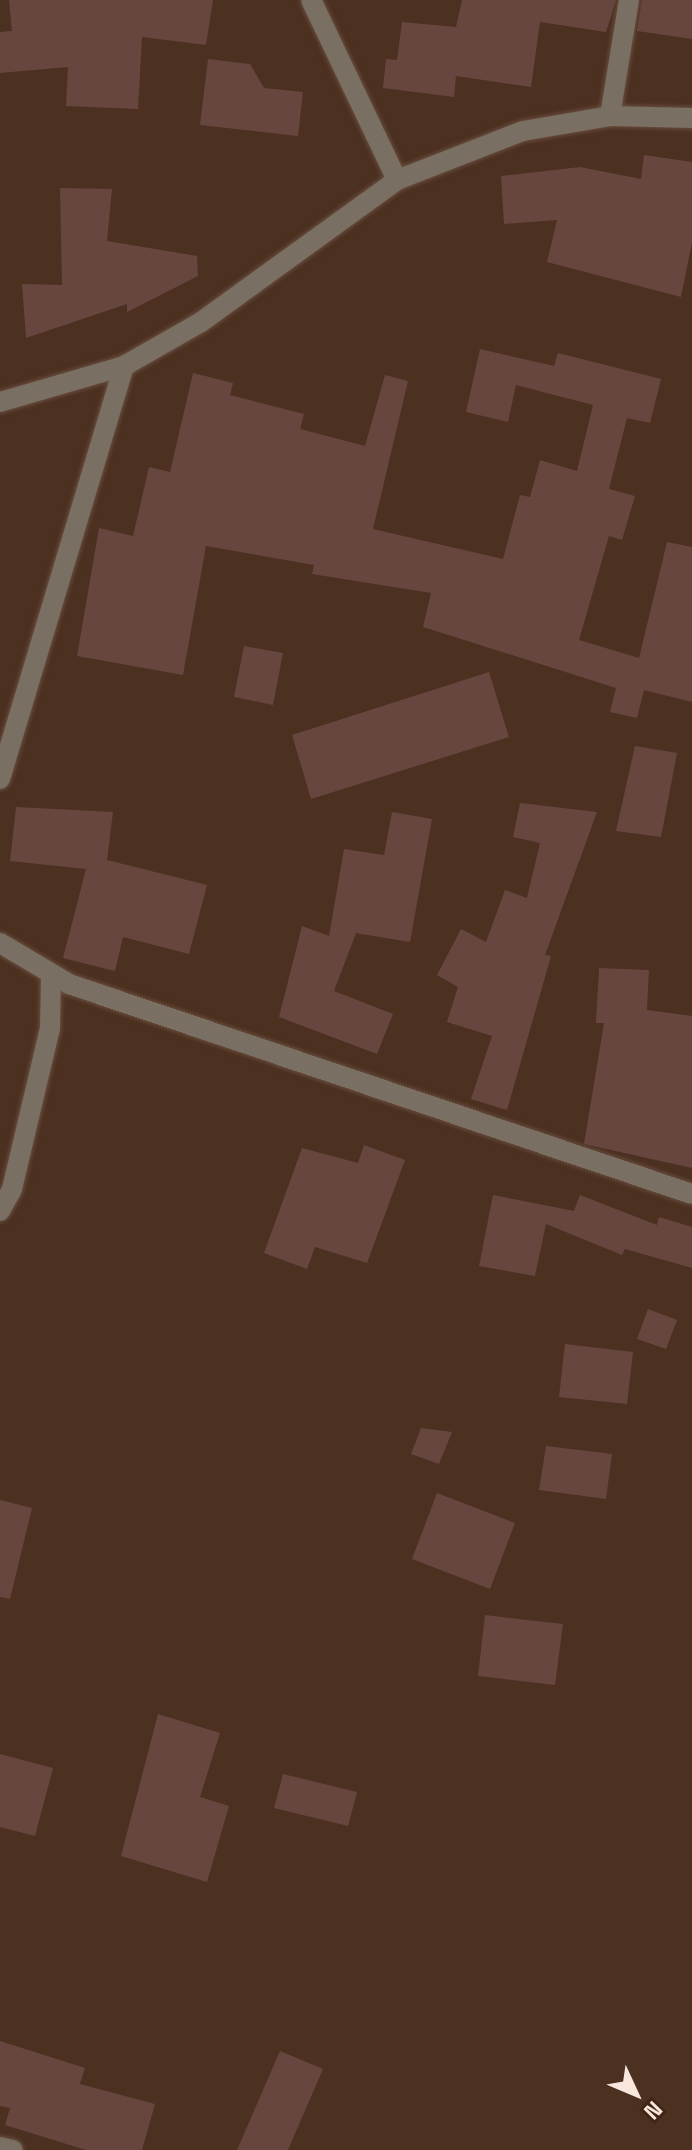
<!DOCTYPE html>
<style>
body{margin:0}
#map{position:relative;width:692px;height:2150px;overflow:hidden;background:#4c3020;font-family:"Space Grotesk",sans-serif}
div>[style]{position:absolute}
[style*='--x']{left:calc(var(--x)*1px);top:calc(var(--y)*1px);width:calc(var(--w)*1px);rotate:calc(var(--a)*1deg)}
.building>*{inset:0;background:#684640}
.roads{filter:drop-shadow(0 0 2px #684d3e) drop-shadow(0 0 2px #684d3e)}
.minor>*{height:20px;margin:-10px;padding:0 10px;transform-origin:10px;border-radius:10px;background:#796f63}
span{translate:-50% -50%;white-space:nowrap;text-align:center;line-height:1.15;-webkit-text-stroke:6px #412616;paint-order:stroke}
.north{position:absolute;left:596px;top:2054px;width:80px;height:80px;-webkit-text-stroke:6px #412616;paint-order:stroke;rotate:134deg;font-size:22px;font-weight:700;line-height:32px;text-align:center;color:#f9e6dd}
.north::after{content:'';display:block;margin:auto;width:28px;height:36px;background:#f9e6dd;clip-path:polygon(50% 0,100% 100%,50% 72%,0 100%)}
</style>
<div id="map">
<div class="building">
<div style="clip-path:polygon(9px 0,213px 0,206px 45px,142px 37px,138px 109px,66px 106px,68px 67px,0 73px,0 32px,12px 31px)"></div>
<div style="clip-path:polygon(462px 0,616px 0,606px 32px,540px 22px,531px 87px,456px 76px,454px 97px,383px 88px,386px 59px,397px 60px,402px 22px,456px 27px)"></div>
<div style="clip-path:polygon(642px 0,692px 0,692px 39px,637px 31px)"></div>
<div style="clip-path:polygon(208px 59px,250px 64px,264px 88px,303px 92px,298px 136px,200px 125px)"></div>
<div style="clip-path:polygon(644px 155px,692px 162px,692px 242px,681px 297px,547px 262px,557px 220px,504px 224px,501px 176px,580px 167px,641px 179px)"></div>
<div style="clip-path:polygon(60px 188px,112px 189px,107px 241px,197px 256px,198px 276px,127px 312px,127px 304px,26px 338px,22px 284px,62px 285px)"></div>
<div style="clip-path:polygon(480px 349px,554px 366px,558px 353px,661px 379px,650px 423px,627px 418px,609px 489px,635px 496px,622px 540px,609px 536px,579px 640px,639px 658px,667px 542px,692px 547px,692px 702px,644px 690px,637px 718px,610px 712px,616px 688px,423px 627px,431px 593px,312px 574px,314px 565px,206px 546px,183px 675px,77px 656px,99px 528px,133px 536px,149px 467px,170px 472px,193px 373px,233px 383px,230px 395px,304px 414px,300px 429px,365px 446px,385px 375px,408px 381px,373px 529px,503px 559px,520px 495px,530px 497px,540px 460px,577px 471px,593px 405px,516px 385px,508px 422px,466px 412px)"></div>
<div style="clip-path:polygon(244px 646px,283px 653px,273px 705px,234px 697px)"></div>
<div style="clip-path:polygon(489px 672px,509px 737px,311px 799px,292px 735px)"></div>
<div style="clip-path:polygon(635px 746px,677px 753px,661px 837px,616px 831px)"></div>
<div style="clip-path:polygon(520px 803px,597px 812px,545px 955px,551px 956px,507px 1110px,471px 1099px,492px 1036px,447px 1022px,458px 987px,437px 975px,461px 929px,486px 942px,505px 890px,527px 898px,540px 843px,513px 837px)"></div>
<div style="clip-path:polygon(16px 807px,113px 812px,107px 860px,207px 885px,189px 954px,123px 937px,115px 971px,63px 958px,86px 869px,10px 861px)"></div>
<div style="clip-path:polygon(392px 812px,432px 819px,410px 942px,356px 933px,334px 991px,393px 1014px,377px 1054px,279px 1017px,302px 926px,329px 936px,344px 849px,384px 855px)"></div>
<div style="clip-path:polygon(599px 968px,649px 970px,647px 1010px,692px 1016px,692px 1168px,584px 1144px,604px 1023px,596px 1023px)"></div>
<div style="clip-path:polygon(364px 1145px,405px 1160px,367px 1263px,315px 1247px,307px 1269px,264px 1253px,302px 1148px,358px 1163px)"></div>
<div style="clip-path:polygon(493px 1195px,574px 1211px,580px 1195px,657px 1225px,659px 1217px,692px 1227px,692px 1268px,625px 1249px,622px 1255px,546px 1224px,535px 1276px,479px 1266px)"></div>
<div style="clip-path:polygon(648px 1309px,677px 1320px,666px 1349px,637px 1339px)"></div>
<div style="clip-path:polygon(565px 1344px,633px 1352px,627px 1404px,559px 1397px)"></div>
<div style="clip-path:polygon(421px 1428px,452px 1432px,439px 1464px,411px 1454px)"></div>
<div style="clip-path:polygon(546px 1446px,612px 1454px,606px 1499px,539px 1490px)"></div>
<div style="clip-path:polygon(437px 1493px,515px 1523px,490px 1589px,412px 1559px)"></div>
<div style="clip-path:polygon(0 1500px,32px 1508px,10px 1599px,0 1597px)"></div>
<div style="clip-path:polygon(485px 1615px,563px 1624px,555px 1685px,478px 1676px)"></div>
<div style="clip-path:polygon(158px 1714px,220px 1733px,200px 1797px,229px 1806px,207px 1882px,121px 1856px)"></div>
<div style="clip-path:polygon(0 1754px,53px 1768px,35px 1836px,0 1827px)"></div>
<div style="clip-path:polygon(283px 1774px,357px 1792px,348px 1826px,274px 1808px)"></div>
<div style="clip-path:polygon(0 2041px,85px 2068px,80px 2084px,155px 2104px,142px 2150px,86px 2150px,5px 2125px,10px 2108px,0 2106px)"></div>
<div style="clip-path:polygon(280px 2051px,323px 2069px,288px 2150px,237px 2150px)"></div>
</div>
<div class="roads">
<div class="minor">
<div style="--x:610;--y:116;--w:118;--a:-80.7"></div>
<div style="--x:397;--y:180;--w:135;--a:-21.3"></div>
<div style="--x:523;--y:131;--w:88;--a:-9.8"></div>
<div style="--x:610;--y:116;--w:82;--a:1.4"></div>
<div style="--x:0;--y:402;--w:129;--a:-16.2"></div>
<div style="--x:124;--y:366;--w:89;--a:-29.7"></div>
<div style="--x:201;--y:322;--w:242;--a:-35.9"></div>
<div style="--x:397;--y:180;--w:199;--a:-115.5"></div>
<div style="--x:0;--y:779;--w:431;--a:-73.3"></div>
<div style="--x:0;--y:943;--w:80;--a:30.7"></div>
<div style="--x:69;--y:984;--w:657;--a:18.63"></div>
<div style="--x:0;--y:1211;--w:25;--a:-61"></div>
<div style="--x:12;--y:1189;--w:165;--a:-76.7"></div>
<div style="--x:50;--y:1028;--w:53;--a:-88.9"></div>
<div style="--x:0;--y:2147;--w:13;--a:13"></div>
</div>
</div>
<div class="north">N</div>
</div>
